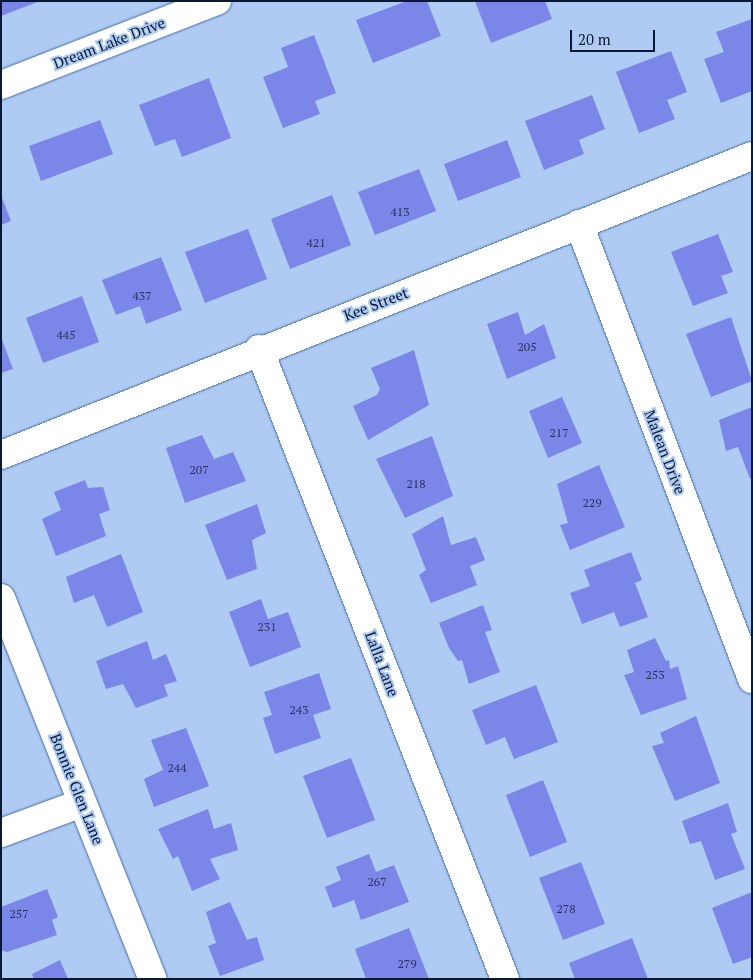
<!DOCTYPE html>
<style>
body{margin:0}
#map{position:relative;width:753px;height:980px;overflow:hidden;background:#afcbf3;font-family:"PT Serif",serif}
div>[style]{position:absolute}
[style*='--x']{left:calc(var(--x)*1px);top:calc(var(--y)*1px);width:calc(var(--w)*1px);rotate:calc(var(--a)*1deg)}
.building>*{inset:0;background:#7b86e9}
.roads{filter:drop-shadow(0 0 1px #426ea9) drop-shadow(0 0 1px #426ea9)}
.minor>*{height:28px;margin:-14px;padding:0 14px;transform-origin:14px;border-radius:14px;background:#fff}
span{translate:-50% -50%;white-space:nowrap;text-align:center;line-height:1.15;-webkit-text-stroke:4px #afcbf3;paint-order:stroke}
.number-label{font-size:12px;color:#253560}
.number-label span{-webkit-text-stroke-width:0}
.street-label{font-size:15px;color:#081a32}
.frame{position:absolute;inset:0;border:2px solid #081a32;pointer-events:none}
.scale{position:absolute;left:570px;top:30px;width:85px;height:22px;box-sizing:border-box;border:2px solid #081a32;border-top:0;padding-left:6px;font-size:15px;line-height:18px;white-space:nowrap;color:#081a32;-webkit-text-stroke:4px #afcbf3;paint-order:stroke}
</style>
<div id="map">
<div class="building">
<div style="clip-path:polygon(1px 1px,40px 1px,1px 16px)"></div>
<div style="clip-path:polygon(407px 1px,427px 1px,441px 36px,373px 63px,356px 20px)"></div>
<div style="clip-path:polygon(475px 1px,545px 1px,552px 19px,491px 43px)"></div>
<div style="clip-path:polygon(752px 19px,752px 91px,721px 103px,704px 59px,724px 52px,716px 32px)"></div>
<div style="clip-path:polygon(314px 35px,336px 93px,315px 101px,320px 114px,283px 128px,263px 77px,288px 67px,281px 48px)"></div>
<div style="clip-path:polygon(671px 51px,687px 92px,667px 100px,675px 119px,639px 133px,616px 72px)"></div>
<div style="clip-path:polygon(209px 78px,231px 138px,182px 157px,175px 139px,155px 146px,139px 105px)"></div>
<div style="clip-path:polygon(592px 95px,605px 129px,579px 140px,584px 154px,544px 170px,525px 121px)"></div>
<div style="clip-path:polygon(100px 120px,113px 154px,41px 181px,29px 146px)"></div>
<div style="clip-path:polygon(507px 140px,521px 177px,458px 201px,444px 164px)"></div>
<div style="clip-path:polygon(419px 169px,436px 211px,375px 235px,358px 192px)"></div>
<div style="clip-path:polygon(1px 195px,11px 221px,1px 225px)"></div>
<div style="clip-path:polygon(332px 195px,351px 245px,290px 269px,271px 219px)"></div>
<div style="clip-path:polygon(248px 229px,267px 279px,205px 303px,185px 252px)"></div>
<div style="clip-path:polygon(718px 234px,733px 272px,721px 276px,728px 293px,693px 306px,671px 252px)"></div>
<div style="clip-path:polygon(161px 257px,182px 310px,146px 324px,140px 306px,116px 315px,102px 280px)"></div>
<div style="clip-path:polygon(82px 296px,99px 342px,43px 363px,26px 318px)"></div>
<div style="clip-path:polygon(518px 312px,525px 335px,544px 324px,556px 358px,507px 379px,487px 324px)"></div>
<div style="clip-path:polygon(731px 317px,752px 381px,711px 397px,686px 334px)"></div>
<div style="clip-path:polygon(1px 337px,13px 369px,1px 373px)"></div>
<div style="clip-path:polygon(414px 350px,429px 405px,368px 440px,353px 406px,377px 395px,380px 389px,371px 368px)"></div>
<div style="clip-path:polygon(562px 397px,582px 443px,548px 458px,529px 411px)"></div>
<div style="clip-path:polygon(752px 407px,752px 478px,750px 479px,738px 447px,726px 451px,719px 420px)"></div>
<div style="clip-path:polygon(202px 435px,214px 459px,233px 452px,246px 481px,185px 503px,166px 448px)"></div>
<div style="clip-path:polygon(432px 436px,453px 496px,405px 518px,376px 459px)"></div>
<div style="clip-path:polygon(599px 465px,625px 527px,570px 550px,560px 525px,568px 523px,557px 484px)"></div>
<div style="clip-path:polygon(85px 480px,88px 488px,103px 487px,110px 510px,99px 514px,106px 536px,56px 556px,42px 519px,61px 510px,54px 492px)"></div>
<div style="clip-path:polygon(257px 504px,266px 533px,252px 540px,257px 569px,227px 580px,205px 525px)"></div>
<div style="clip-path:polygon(443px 516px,451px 545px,476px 537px,485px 560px,470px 566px,477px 585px,431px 603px,419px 575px,426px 570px,412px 534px)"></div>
<div style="clip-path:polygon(631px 552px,642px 580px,635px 583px,648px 617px,620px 627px,614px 612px,582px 624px,570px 593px,590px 586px,584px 570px)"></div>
<div style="clip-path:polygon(121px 554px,143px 612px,107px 627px,94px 595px,74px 603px,66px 577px)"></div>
<div style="clip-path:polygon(261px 599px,268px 619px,288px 612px,301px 647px,250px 667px,229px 612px)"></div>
<div style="clip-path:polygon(483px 605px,492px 630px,485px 632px,500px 672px,469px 684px,462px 660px,458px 661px,449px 648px,439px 623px)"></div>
<div style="clip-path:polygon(655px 638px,666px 661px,669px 660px,670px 669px,678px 666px,687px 699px,641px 715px,624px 675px,634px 672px,627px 650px)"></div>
<div style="clip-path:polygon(147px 641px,153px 660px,166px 654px,177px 681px,164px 685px,168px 696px,136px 708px,123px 684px,106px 689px,96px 661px)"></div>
<div style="clip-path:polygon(319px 673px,331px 709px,313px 715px,321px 738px,275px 754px,263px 718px,272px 715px,264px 692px)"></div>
<div style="clip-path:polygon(536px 685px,558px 742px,514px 759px,505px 737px,486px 745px,472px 710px)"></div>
<div style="clip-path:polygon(696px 716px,720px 783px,675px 801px,652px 746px,664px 743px,660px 733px)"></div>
<div style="clip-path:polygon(186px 728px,209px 786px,154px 807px,144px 779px,163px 770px,151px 740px)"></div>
<div style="clip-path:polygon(351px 758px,375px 820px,327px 838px,303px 776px)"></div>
<div style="clip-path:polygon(543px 780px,567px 842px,530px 857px,506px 795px)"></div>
<div style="clip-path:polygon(728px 803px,737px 832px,731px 834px,745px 869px,715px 880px,701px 841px,690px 844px,682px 821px)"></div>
<div style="clip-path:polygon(208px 809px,214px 829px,231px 823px,238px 850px,210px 859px,220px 879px,192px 891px,178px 856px,173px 859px,158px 829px)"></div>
<div style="clip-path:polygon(369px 854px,376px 872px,394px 865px,409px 902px,361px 920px,354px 900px,333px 908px,325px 887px,341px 880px,336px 867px)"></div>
<div style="clip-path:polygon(581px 862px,605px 924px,563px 940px,539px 878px)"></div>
<div style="clip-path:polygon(47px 889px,58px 917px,52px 920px,57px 935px,7px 952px,1px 950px,1px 907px)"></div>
<div style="clip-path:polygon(752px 892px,752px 957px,733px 964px,712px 908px)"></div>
<div style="clip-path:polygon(230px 902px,247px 940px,257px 937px,264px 960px,220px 976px,208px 946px,216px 943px,206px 912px)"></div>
<div style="clip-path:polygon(409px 928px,429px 979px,366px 979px,355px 949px)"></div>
<div style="clip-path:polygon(632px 938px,648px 979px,575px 979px,569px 963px)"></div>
<div style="clip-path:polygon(60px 960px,68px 979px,34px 979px,32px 974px)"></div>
</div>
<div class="roads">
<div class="minor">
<div style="--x:1;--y:85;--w:232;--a:-21.3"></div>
<div style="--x:579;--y:224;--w:487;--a:69.2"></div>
<div style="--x:259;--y:349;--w:676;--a:68.67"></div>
<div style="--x:1;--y:455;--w:808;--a:-21.71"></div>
<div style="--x:1;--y:598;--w:410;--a:68.3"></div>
<div style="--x:1;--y:833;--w:86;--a:-20.3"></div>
</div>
</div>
<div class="number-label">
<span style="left:400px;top:212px">413</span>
<span style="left:316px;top:243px">421</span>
<span style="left:142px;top:296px">437</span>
<span style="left:66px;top:335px">445</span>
<span style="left:527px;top:347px">205</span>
<span style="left:559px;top:433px">217</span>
<span style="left:199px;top:470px">207</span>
<span style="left:416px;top:484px">218</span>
<span style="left:592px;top:503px">229</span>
<span style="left:267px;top:627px">231</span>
<span style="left:655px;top:675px">253</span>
<span style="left:299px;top:710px">243</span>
<span style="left:177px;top:768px">244</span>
<span style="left:377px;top:882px">267</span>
<span style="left:566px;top:909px">278</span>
<span style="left:19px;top:914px">257</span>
<span style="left:407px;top:964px">279</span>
</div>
<div class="street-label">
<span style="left:109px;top:43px;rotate:-21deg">Dream Lake Drive</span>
<span style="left:376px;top:304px;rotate:-21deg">Kee Street</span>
<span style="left:665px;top:452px;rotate:69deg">Malean Drive</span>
<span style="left:382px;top:664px;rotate:69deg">Lalla Lane</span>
<span style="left:77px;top:789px;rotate:68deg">Bonnie Glen Lane</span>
</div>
<div class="frame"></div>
<div class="scale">20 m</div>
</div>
